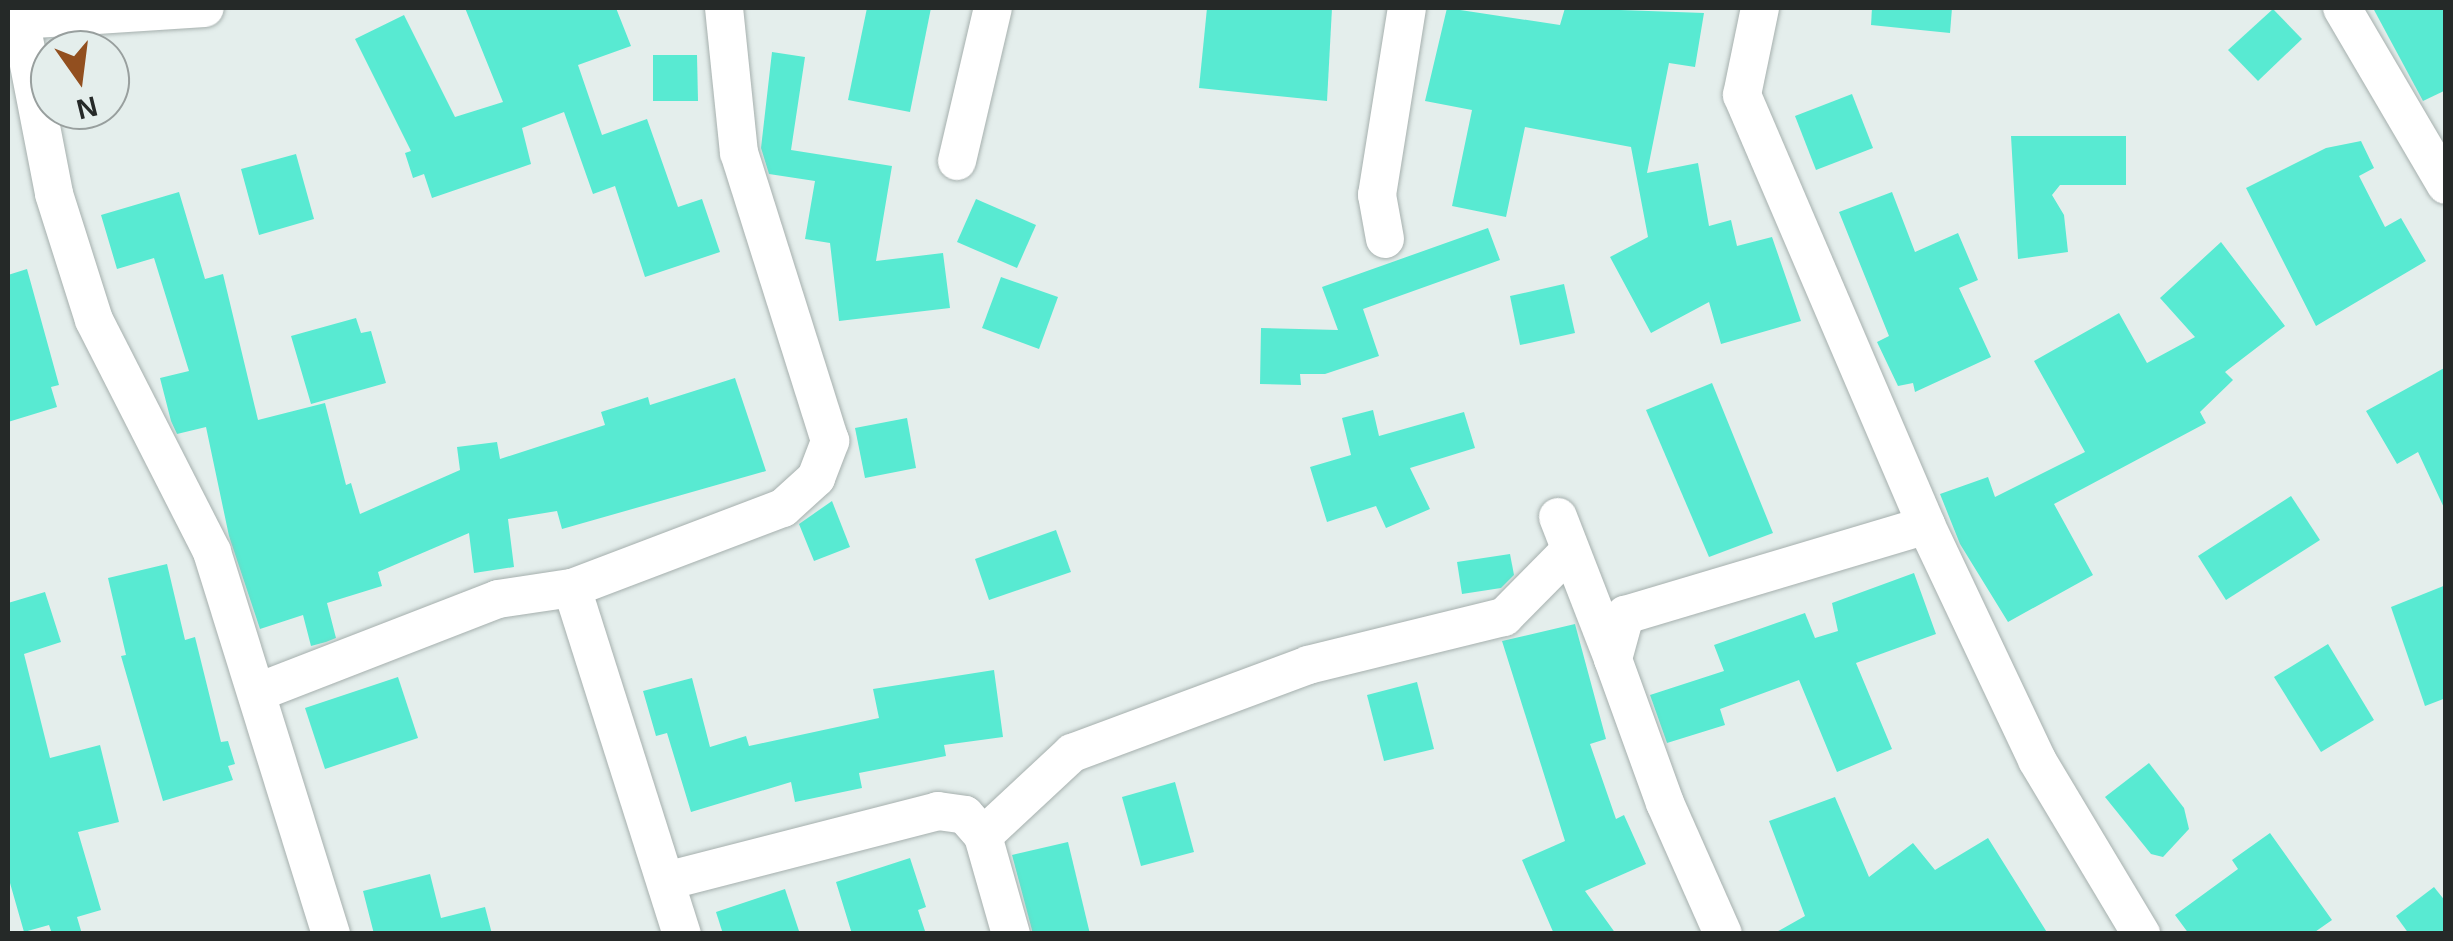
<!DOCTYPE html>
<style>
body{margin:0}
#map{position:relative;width:2453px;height:941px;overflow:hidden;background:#e4eeec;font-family:Helvetica,sans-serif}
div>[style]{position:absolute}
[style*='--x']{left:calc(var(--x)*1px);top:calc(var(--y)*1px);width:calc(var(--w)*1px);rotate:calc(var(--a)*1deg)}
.building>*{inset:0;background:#58ead2}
.roads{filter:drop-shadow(0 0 2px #a6b0ae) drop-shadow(0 0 2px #a6b0ae)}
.minor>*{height:38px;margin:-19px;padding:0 19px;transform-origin:19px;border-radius:19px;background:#fff}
span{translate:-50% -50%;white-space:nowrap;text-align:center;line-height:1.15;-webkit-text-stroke:9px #e4eeec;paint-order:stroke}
.frame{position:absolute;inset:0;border:10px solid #252928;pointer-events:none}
.north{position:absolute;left:30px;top:30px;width:100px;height:100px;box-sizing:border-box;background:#e4eeec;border:2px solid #989f9e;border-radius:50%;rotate:166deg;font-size:28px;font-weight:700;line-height:40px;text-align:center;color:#252928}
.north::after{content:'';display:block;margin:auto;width:35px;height:45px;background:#924f1f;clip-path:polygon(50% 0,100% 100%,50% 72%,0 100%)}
</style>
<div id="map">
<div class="building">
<div style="clip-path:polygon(465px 8px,616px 8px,631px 46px,578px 65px,602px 135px,647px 119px,678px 207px,702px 199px,720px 252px,645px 277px,615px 186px,593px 194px,564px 112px,522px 128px,531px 164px,432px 198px,424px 174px,413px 178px,405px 153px,411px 151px,355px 39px,404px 15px,455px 117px,503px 102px)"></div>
<div style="clip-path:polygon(867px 8px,931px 8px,910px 112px,848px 100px)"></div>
<div style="clip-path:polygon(1207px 8px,1332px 8px,1327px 101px,1199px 88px)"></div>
<div style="clip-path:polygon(1447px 8px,1560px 25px,1565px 8px,1704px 13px,1695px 67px,1669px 63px,1647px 173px,1698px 163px,1709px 226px,1731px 220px,1737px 246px,1772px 237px,1801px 321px,1721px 344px,1709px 302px,1651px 333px,1610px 257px,1648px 237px,1631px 147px,1525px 127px,1506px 217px,1452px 206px,1472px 110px,1425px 101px)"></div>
<div style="clip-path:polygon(1872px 8px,1952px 8px,1950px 33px,1871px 25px)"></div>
<div style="clip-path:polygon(2373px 8px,2446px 8px,2446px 90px,2423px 101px)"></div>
<div style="clip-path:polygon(2273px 9px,2302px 39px,2258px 81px,2228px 50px)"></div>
<div style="clip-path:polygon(772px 52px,805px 57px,791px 150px,892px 166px,876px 261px,943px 253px,950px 308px,839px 321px,830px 243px,805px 239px,815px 181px,769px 174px,761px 148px)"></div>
<div style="clip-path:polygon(653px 55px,697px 55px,698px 101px,653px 101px)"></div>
<div style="clip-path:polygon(1852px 94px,1873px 148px,1816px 170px,1795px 116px)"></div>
<div style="clip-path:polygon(2011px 136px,2126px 136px,2126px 185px,2060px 185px,2052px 195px,2064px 215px,2068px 252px,2018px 259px)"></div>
<div style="clip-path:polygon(2361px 141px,2374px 168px,2359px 176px,2385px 227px,2401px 218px,2426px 261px,2316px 326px,2246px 188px,2326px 148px)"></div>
<div style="clip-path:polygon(296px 154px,314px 219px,259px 235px,241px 169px)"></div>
<div style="clip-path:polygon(179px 192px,205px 279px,223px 274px,258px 420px,325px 403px,346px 485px,351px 483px,360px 514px,460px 470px,457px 447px,497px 442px,500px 459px,605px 425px,601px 412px,648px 397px,650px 405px,735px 378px,766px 471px,562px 529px,557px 511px,508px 519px,514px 567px,474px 573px,469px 533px,378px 572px,382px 586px,327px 603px,336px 638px,326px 642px,311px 646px,303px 615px,260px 629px,229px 536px,206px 427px,177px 434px,171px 421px,160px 378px,189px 371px,154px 258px,117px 269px,101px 215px)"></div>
<div style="clip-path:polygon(1892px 192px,1915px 252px,1958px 233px,1978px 280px,1959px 288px,1991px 357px,1915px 392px,1913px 383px,1898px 386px,1877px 342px,1889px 336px,1839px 212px)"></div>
<div style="clip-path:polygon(976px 199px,1036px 225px,1017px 268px,957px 242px)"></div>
<div style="clip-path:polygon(1488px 228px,1500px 260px,1363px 309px,1379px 356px,1325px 374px,1300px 374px,1301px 385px,1260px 384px,1261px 328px,1338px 330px,1322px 287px)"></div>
<div style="clip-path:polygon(2221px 242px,2285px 326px,2225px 372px,2233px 380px,2200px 412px,2206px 423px,2054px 504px,2093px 575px,2008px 622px,1960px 544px,1940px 494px,1988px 477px,1995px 497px,2085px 452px,2034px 361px,2119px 313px,2147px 363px,2195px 337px,2160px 298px)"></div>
<div style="clip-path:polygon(27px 269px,59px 385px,51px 387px,57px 407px,8px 422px,8px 275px)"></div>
<div style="clip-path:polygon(1001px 277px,1058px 297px,1039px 349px,982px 328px)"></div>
<div style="clip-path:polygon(1564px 284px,1575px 333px,1520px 345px,1510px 296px)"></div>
<div style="clip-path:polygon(356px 318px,361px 333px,371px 331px,386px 383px,311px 404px,291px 336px)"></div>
<div style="clip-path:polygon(2446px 367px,2446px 512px,2418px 452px,2397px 464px,2366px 411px)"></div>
<div style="clip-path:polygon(1712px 383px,1773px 533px,1709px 557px,1646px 410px)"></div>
<div style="clip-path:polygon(1373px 410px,1379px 436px,1464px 412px,1475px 448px,1410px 468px,1430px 509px,1386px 528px,1376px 506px,1327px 522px,1310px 467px,1351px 455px,1342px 418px)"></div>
<div style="clip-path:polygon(907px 418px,916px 468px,865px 478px,855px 428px)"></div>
<div style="clip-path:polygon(2291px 496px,2320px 540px,2226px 600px,2198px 556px)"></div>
<div style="clip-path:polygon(832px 501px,850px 547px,814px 561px,799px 524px)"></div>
<div style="clip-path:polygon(1056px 530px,1071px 572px,989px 600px,975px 559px)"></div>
<div style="clip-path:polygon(1510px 554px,1514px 575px,1501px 588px,1462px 594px,1457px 562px)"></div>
<div style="clip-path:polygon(167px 564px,185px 640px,195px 637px,221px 742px,228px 741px,235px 764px,228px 766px,233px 780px,163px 801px,121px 656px,126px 655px,108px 578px)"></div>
<div style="clip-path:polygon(1914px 573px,1936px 634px,1856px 663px,1892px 749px,1837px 772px,1799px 680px,1720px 709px,1725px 725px,1667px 743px,1650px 695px,1724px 671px,1714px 645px,1805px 613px,1815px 638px,1838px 631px,1832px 603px)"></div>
<div style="clip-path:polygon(2446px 585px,2446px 698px,2425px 706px,2391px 607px)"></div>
<div style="clip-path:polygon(45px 592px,61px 642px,24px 654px,50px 758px,100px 745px,119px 822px,78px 832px,101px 910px,77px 917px,82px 934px,52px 934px,49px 925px,24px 932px,8px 876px,8px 603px)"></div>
<div style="clip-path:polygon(1575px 624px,1606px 739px,1590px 744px,1616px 819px,1624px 815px,1646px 864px,1585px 891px,1616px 934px,1554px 934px,1522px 860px,1565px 841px,1502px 641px)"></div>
<div style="clip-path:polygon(2328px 644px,2374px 720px,2321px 752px,2274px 677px)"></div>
<div style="clip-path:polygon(994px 670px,1003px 737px,944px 745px,946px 756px,859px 773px,862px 788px,795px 802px,791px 782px,691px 812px,667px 733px,656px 736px,643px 691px,692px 678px,710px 747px,746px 736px,749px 746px,879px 718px,873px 689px)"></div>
<div style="clip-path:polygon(398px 677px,418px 738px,325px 769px,305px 708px)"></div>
<div style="clip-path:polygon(1417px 682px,1434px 749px,1384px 761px,1367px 695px)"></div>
<div style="clip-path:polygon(2149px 763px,2184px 808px,2189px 829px,2163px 857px,2151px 854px,2105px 797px)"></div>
<div style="clip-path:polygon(1175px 782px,1194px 852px,1141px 866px,1122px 797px)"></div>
<div style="clip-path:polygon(1835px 797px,1869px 877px,1913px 843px,1935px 870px,1988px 838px,2048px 934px,1773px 934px,1805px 916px,1769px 821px)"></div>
<div style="clip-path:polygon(2270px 833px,2332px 920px,2312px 934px,2189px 934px,2175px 915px,2238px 869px,2232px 860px)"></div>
<div style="clip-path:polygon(1068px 842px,1090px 934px,1033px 934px,1012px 855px)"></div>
<div style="clip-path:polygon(910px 858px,926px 907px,918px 910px,926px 934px,852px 934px,836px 882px)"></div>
<div style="clip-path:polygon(430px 874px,441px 918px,485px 907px,492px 934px,374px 934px,363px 891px)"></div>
<div style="clip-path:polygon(2434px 887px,2446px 902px,2446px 934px,2409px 934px,2396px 916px)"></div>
<div style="clip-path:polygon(785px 889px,800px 934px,723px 934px,716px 912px)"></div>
</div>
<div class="roads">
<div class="minor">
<div style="--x:18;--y:8;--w:189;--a:79"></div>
<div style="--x:54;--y:194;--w:132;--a:72.4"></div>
<div style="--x:94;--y:320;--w:260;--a:63"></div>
<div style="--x:212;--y:552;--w:400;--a:72.7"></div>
<div style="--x:1760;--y:8;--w:89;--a:101.7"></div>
<div style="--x:1742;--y:95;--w:468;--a:66.8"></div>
<div style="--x:1926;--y:525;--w:260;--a:64.7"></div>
<div style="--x:2037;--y:760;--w:203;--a:59.1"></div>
<div style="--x:2342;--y:8;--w:205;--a:59.6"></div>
<div style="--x:19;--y:20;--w:186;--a:-3.7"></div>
<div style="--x:957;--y:161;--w:157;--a:-76.8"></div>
<div style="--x:1385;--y:239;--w:45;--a:-100.3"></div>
<div style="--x:1377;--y:195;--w:189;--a:-80.9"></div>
<div style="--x:1558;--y:517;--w:152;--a:68.8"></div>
<div style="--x:572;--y:588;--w:363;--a:72.4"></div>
<div style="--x:261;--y:691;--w:254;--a:-21.2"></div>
<div style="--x:498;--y:599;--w:75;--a:-8.5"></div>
<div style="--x:572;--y:588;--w:226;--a:-20.8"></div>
<div style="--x:783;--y:508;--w:45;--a:-42.3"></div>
<div style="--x:816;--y:478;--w:40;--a:-69"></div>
<div style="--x:830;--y:441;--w:302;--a:-107.5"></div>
<div style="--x:739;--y:153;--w:146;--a:-95.9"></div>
<div style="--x:983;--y:836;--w:122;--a:-43"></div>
<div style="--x:1072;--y:753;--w:252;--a:-20.4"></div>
<div style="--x:1308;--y:665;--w:202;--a:-13.8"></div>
<div style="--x:1504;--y:617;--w:94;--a:-45.4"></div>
<div style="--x:666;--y:881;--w:281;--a:-14.4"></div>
<div style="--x:938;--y:811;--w:27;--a:8"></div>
<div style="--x:965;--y:815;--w:28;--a:49"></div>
<div style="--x:983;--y:836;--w:102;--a:74.1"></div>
<div style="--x:1723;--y:934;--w:143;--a:-113.9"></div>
<div style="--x:1665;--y:803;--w:153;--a:-109.9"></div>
<div style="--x:1613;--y:659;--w:46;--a:-74.7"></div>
<div style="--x:1625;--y:615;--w:314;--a:-16.6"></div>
</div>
</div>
<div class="frame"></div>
<div class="north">N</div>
</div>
